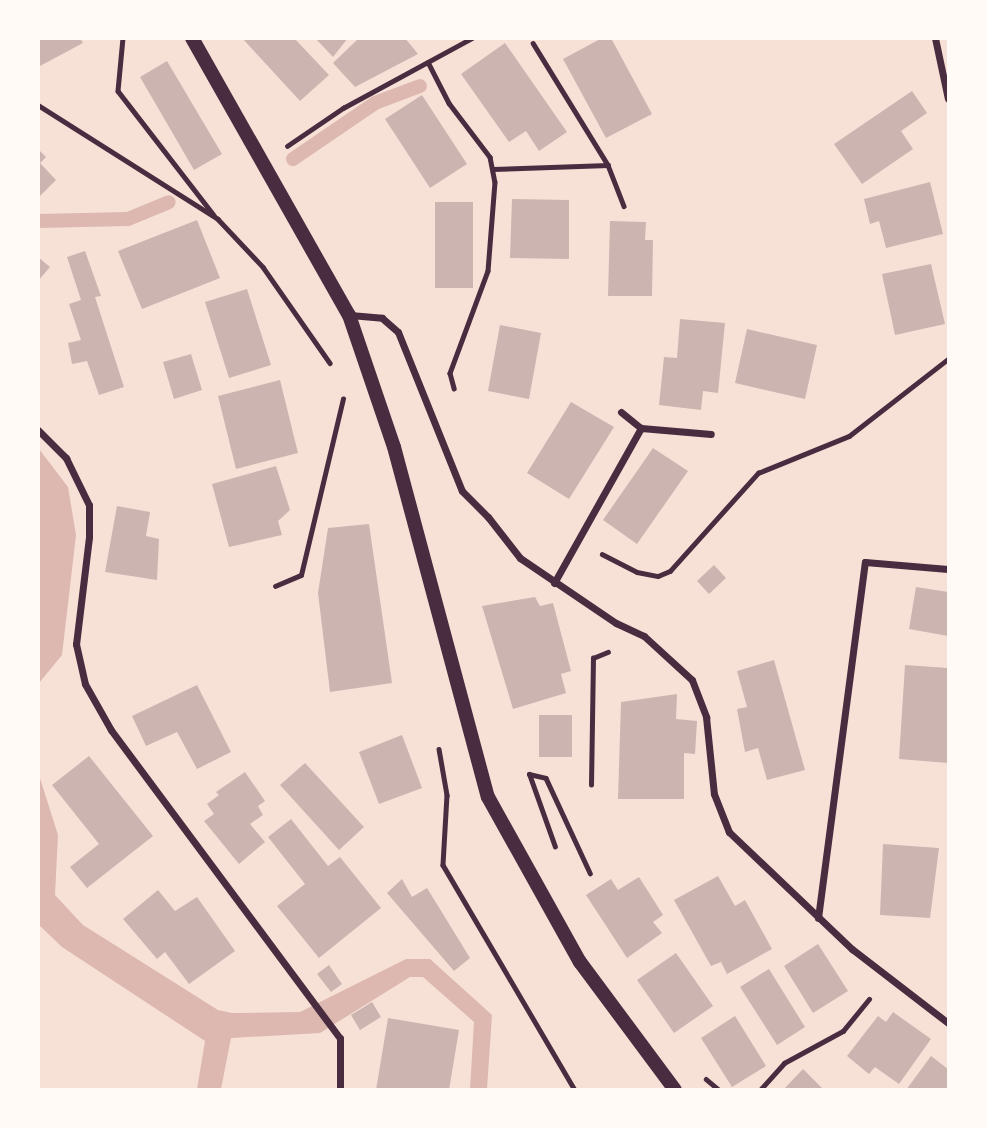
<!DOCTYPE html>
<style>
body{margin:0}
#map{position:relative;width:987px;height:1128px;overflow:hidden;background:#f7e1d7;font-family:"Asap Condensed",sans-serif}
div>[style]{position:absolute}
[style*='--x']{left:calc(var(--x)*1px);top:calc(var(--y)*1px);width:calc(var(--w)*1px);rotate:calc(var(--a)*1deg)}
.water>*{inset:0;background:#dcb8b0}
.stream>*{height:14px;margin:-7px;padding:0 7px;transform-origin:7px;border-radius:7px;background:#dcb8b0}
.building>*{inset:0;background:#ccb4b1}
.path>*{height:4.5px;margin:-2.25px;padding:0 2.25px;transform-origin:2.25px;border-radius:2.25px;background:#4a2c40}
.minor>*{height:7px;margin:-3.5px;padding:0 3.5px;transform-origin:3.5px;border-radius:3.5px;background:#4a2c40}
.secondary>*{height:14px;margin:-7px;padding:0 7px;transform-origin:7px;border-radius:7px;background:#4a2c40}
span{translate:-50% -50%;white-space:nowrap;text-align:center;line-height:1.15;-webkit-text-stroke:5px #fffaf5;paint-order:stroke}
.frame{position:absolute;inset:0;border:40px solid #fffaf5;pointer-events:none}
</style>
<div id="map">
<div class="water">
<div style="clip-path:polygon(39px 449px,68px 487px,76px 535px,62px 655px,39px 683px)"></div>
<div style="clip-path:polygon(38px 772px,58px 835px,55px 895px,83px 925px,218px 1010px,232px 1013px,300px 1012px,406px 959px,430px 959px,492px 1015px,487px 1089px,470px 1089px,474px 1022px,423px 977px,410px 977px,320px 1033px,231px 1038px,221px 1089px,197px 1089px,205px 1041px,62px 947px,39px 925px)"></div>
</div>
<div class="stream">
<div style="--x:293;--y:159;--w:99;--a:-34.3"></div>
<div style="--x:375;--y:103;--w:48;--a:-20.7"></div>
<div style="--x:38;--y:221;--w:90;--a:-1.3"></div>
<div style="--x:128;--y:219;--w:44;--a:-22.5"></div>
</div>
<div class="building">
<div style="clip-path:polygon(38px 38px,80px 38px,83px 43px,40px 66px)"></div>
<div style="clip-path:polygon(242px 38px,294px 38px,329px 75px,300px 101px)"></div>
<div style="clip-path:polygon(315px 38px,348px 38px,333px 57px)"></div>
<div style="clip-path:polygon(359px 38px,405px 38px,418px 54px,355px 87px,333px 63px)"></div>
<div style="clip-path:polygon(602px 38px,611px 38px,652px 114px,606px 138px,563px 59px)"></div>
<div style="clip-path:polygon(505px 43px,567px 132px,539px 151px,526px 131px,509px 142px,461px 74px)"></div>
<div style="clip-path:polygon(167px 61px,222px 154px,194px 170px,140px 77px)"></div>
<div style="clip-path:polygon(912px 91px,927px 113px,901px 131px,913px 149px,862px 184px,834px 144px)"></div>
<div style="clip-path:polygon(422px 95px,467px 164px,430px 188px,385px 119px)"></div>
<div style="clip-path:polygon(38px 149px,46px 157px,40px 163px,56px 180px,38px 198px)"></div>
<div style="clip-path:polygon(930px 182px,943px 234px,886px 248px,879px 221px,870px 224px,864px 199px)"></div>
<div style="clip-path:polygon(512px 199px,569px 200px,569px 259px,510px 258px)"></div>
<div style="clip-path:polygon(435px 202px,473px 202px,473px 288px,435px 288px)"></div>
<div style="clip-path:polygon(197px 220px,220px 278px,142px 309px,118px 251px)"></div>
<div style="clip-path:polygon(610px 221px,646px 222px,645px 240px,653px 240px,652px 296px,608px 296px)"></div>
<div style="clip-path:polygon(85px 251px,101px 296px,95px 297px,124px 387px,99px 395px,87px 361px,72px 364px,68px 343px,81px 340px,69px 304px,81px 300px,67px 257px)"></div>
<div style="clip-path:polygon(38px 257px,50px 267px,38px 281px)"></div>
<div style="clip-path:polygon(931px 264px,945px 324px,895px 335px,882px 274px)"></div>
<div style="clip-path:polygon(247px 289px,271px 365px,229px 378px,205px 302px)"></div>
<div style="clip-path:polygon(680px 319px,725px 323px,718px 393px,703px 391px,701px 410px,659px 405px,664px 357px,677px 358px)"></div>
<div style="clip-path:polygon(500px 325px,541px 333px,529px 399px,488px 391px)"></div>
<div style="clip-path:polygon(747px 329px,817px 345px,805px 399px,735px 383px)"></div>
<div style="clip-path:polygon(191px 354px,202px 390px,174px 399px,163px 362px)"></div>
<div style="clip-path:polygon(280px 380px,298px 453px,236px 469px,218px 396px)"></div>
<div style="clip-path:polygon(571px 402px,614px 427px,569px 499px,527px 473px)"></div>
<div style="clip-path:polygon(653px 448px,688px 471px,637px 544px,603px 520px)"></div>
<div style="clip-path:polygon(276px 466px,290px 510px,278px 521px,282px 535px,229px 547px,212px 484px)"></div>
<div style="clip-path:polygon(117px 506px,150px 512px,146px 536px,159px 539px,157px 580px,105px 572px)"></div>
<div style="clip-path:polygon(369px 524px,392px 683px,330px 692px,318px 593px,328px 528px)"></div>
<div style="clip-path:polygon(714px 565px,726px 578px,709px 594px,697px 581px)"></div>
<div style="clip-path:polygon(916px 587px,948px 592px,948px 636px,909px 629px)"></div>
<div style="clip-path:polygon(535px 597px,540px 606px,553px 603px,571px 671px,561px 674px,566px 693px,513px 709px,482px 606px)"></div>
<div style="clip-path:polygon(774px 660px,805px 770px,767px 780px,758px 748px,745px 752px,737px 709px,747px 707px,737px 671px)"></div>
<div style="clip-path:polygon(905px 665px,948px 668px,948px 763px,899px 759px)"></div>
<div style="clip-path:polygon(197px 685px,231px 752px,197px 769px,177px 732px,146px 746px,132px 716px)"></div>
<div style="clip-path:polygon(677px 694px,676px 719px,697px 721px,695px 754px,684px 753px,684px 799px,618px 799px,621px 702px)"></div>
<div style="clip-path:polygon(539px 715px,572px 715px,572px 757px,539px 757px)"></div>
<div style="clip-path:polygon(402px 735px,422px 788px,379px 804px,359px 752px)"></div>
<div style="clip-path:polygon(89px 756px,153px 836px,87px 888px,70px 867px,99px 844px,52px 785px)"></div>
<div style="clip-path:polygon(305px 763px,364px 827px,339px 850px,280px 785px)"></div>
<div style="clip-path:polygon(245px 772px,265px 801px,258px 806px,263px 815px,250px 824px,265px 842px,239px 864px,204px 821px,214px 814px,207px 804px,219px 795px,216px 792px)"></div>
<div style="clip-path:polygon(291px 819px,328px 866px,340px 857px,381px 908px,319px 958px,277px 906px,305px 884px,268px 837px)"></div>
<div style="clip-path:polygon(883px 844px,939px 848px,930px 918px,880px 915px)"></div>
<div style="clip-path:polygon(718px 876px,735px 906px,745px 900px,772px 949px,727px 974px,721px 962px,711px 966px,674px 900px)"></div>
<div style="clip-path:polygon(639px 877px,663px 915px,653px 922px,662px 933px,627px 958px,586px 895px,611px 879px,618px 890px)"></div>
<div style="clip-path:polygon(402px 879px,412px 897px,427px 888px,470px 958px,454px 971px,387px 893px)"></div>
<div style="clip-path:polygon(158px 890px,175px 911px,197px 897px,235px 951px,189px 984px,165px 952px,157px 959px,123px 919px)"></div>
<div style="clip-path:polygon(818px 944px,848px 991px,813px 1013px,784px 966px)"></div>
<div style="clip-path:polygon(676px 953px,713px 1006px,674px 1033px,637px 980px)"></div>
<div style="clip-path:polygon(329px 965px,342px 984px,331px 992px,317px 974px)"></div>
<div style="clip-path:polygon(769px 969px,805px 1027px,777px 1045px,740px 987px)"></div>
<div style="clip-path:polygon(372px 1002px,381px 1017px,360px 1030px,351px 1015px)"></div>
<div style="clip-path:polygon(893px 1012px,931px 1039px,899px 1084px,875px 1067px,869px 1074px,847px 1056px,878px 1016px,886px 1022px)"></div>
<div style="clip-path:polygon(735px 1016px,766px 1066px,732px 1087px,701px 1038px)"></div>
<div style="clip-path:polygon(388px 1018px,459px 1030px,449px 1090px,376px 1090px)"></div>
<div style="clip-path:polygon(931px 1056px,948px 1069px,948px 1090px,906px 1090px)"></div>
<div style="clip-path:polygon(803px 1069px,824px 1090px,783px 1090px)"></div>
</div>
<div class="path">
<div style="--x:123;--y:38;--w:53;--a:95.4"></div>
<div style="--x:118;--y:91;--w:157;--a:52.3"></div>
<div style="--x:533;--y:43;--w:143;--a:58.4"></div>
<div style="--x:608;--y:165;--w:44;--a:68.7"></div>
<div style="--x:428;--y:62;--w:46;--a:62.9"></div>
<div style="--x:449;--y:103;--w:68;--a:52.8"></div>
<div style="--x:490;--y:157;--w:25;--a:79"></div>
<div style="--x:495;--y:182;--w:89;--a:94.5"></div>
<div style="--x:488;--y:271;--w:109;--a:110.4"></div>
<div style="--x:450;--y:373;--w:16;--a:75"></div>
<div style="--x:38;--y:105;--w:213;--a:32.3"></div>
<div style="--x:218;--y:219;--w:66;--a:46.8"></div>
<div style="--x:263;--y:267;--w:117;--a:55.1"></div>
<div style="--x:287;--y:146;--w:68;--a:-34.2"></div>
<div style="--x:343;--y:108;--w:147;--a:-28.5"></div>
<div style="--x:493;--y:169;--w:115;--a:-2"></div>
<div style="--x:602;--y:554;--w:39;--a:27"></div>
<div style="--x:637;--y:572;--w:21;--a:11"></div>
<div style="--x:658;--y:576;--w:13;--a:-23"></div>
<div style="--x:670;--y:571;--w:132;--a:-48.1"></div>
<div style="--x:758;--y:473;--w:98;--a:-22.1"></div>
<div style="--x:849;--y:436;--w:125;--a:-37.9"></div>
<div style="--x:275;--y:586;--w:28;--a:-23"></div>
<div style="--x:301;--y:575;--w:181;--a:-76.6"></div>
<div style="--x:439;--y:749;--w:47;--a:80.1"></div>
<div style="--x:447;--y:795;--w:70;--a:93.3"></div>
<div style="--x:443;--y:865;--w:261;--a:59.6"></div>
<div style="--x:591;--y:785;--w:127;--a:-89.1"></div>
<div style="--x:593;--y:658;--w:16;--a:-22"></div>
<div style="--x:555;--y:847;--w:77;--a:-109.6"></div>
<div style="--x:529;--y:774;--w:17;--a:13"></div>
<div style="--x:546;--y:778;--w:105;--a:65.1"></div>
<div style="--x:706;--y:1079;--w:17;--a:40"></div>
<div style="--x:760;--y:1090;--w:36;--a:-48"></div>
<div style="--x:784;--y:1063;--w:67;--a:-28.5"></div>
<div style="--x:843;--y:1031;--w:41;--a:-50.9"></div>
</div>
<div class="minor">
<div style="--x:935;--y:38;--w:62;--a:78"></div>
<div style="--x:350;--y:315;--w:32;--a:5"></div>
<div style="--x:382;--y:318;--w:21;--a:41"></div>
<div style="--x:398;--y:332;--w:171;--a:68.1"></div>
<div style="--x:462;--y:491;--w:37;--a:45"></div>
<div style="--x:488;--y:517;--w:52;--a:52"></div>
<div style="--x:520;--y:558;--w:116;--a:34.1"></div>
<div style="--x:616;--y:623;--w:31;--a:25"></div>
<div style="--x:644;--y:636;--w:65;--a:42.5"></div>
<div style="--x:692;--y:680;--w:40;--a:69"></div>
<div style="--x:706;--y:717;--w:77;--a:84.1"></div>
<div style="--x:714;--y:794;--w:41;--a:68.5"></div>
<div style="--x:729;--y:832;--w:170;--a:43.6"></div>
<div style="--x:852;--y:949;--w:121;--a:37.6"></div>
<div style="--x:621;--y:412;--w:26;--a:39"></div>
<div style="--x:641;--y:428;--w:70;--a:4.9"></div>
<div style="--x:38;--y:430;--w:40;--a:45"></div>
<div style="--x:66;--y:458;--w:52;--a:63.9"></div>
<div style="--x:89;--y:505;--w:32;--a:90"></div>
<div style="--x:89;--y:537;--w:108;--a:96.9"></div>
<div style="--x:76;--y:644;--w:41;--a:77.3"></div>
<div style="--x:85;--y:684;--w:53;--a:60.5"></div>
<div style="--x:111;--y:730;--w:384;--a:53.4"></div>
<div style="--x:340;--y:1038;--w:52;--a:90"></div>
<div style="--x:554;--y:583;--w:178;--a:-60.7"></div>
<div style="--x:818;--y:918;--w:359;--a:-82.5"></div>
<div style="--x:865;--y:562;--w:83;--a:4.8"></div>
</div>
<div class="secondary">
<div style="--x:192;--y:38;--w:318;--a:60.5"></div>
<div style="--x:349;--y:315;--w:139;--a:71.2"></div>
<div style="--x:394;--y:447;--w:362;--a:75"></div>
<div style="--x:488;--y:797;--w:189;--a:60.9"></div>
<div style="--x:580;--y:962;--w:159;--a:53.4"></div>
</div>
<div class="frame"></div>
</div>
